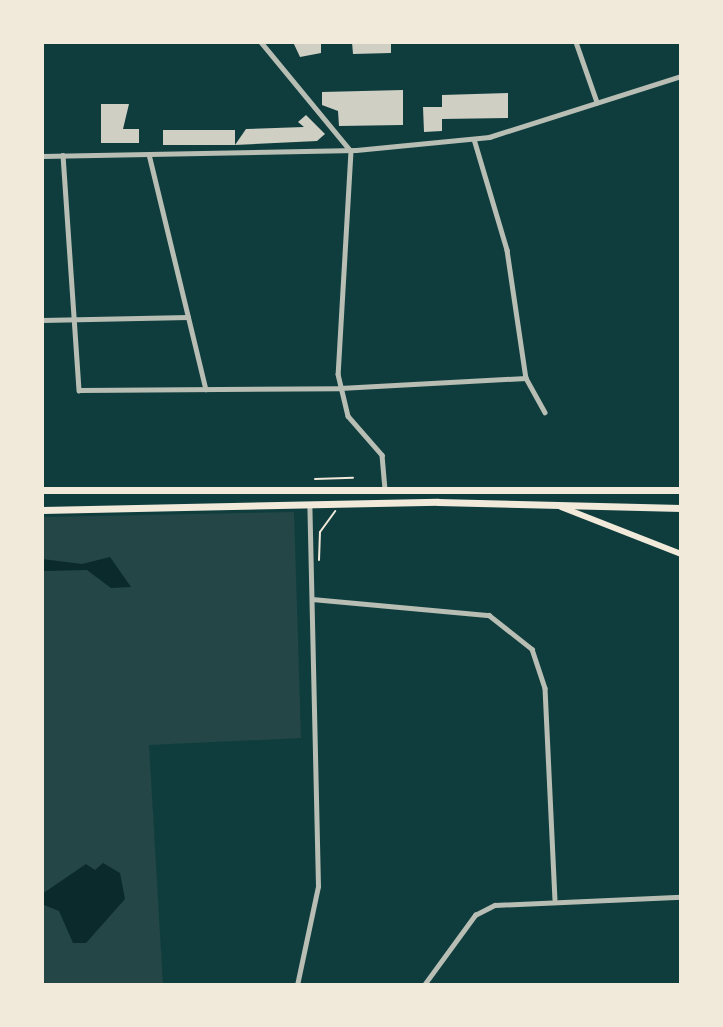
<!DOCTYPE html>
<style>
body{margin:0}
#map{position:relative;width:723px;height:1027px;overflow:hidden;background:#0f3d3e;font-family:"Libre Baskerville",serif}
div>[style]{position:absolute}
[style*='--x']{left:calc(var(--x)*1px);top:calc(var(--y)*1px);width:calc(var(--w)*1px);rotate:calc(var(--a)*1deg)}
.green>*{inset:0;background:#244646}
.water>*{inset:0;background:#0a2a2b}
.building>*{inset:0;background:#cfcfc3}
.path>*{height:2px;margin:-1px;padding:0 1px;transform-origin:1px;border-radius:1px;background:#f1e9da}
.minor>*{height:4.5px;margin:-2.25px;padding:0 2.25px;transform-origin:2.25px;border-radius:2.25px;background:#b8beb3}
.tertiary>*{height:5px;margin:-2.5px;padding:0 2.5px;transform-origin:2.5px;border-radius:2.5px;background:#b8beb3}
.secondary>*{height:6px;margin:-3px;padding:0 3px;transform-origin:3px;border-radius:3px;background:#f1e9da}
.trunk>*{height:7px;margin:-3.5px;padding:0 3.5px;transform-origin:3.5px;border-radius:3.5px;background:#f1e9da}
span{translate:-50% -50%;white-space:nowrap;text-align:center;line-height:1.15;-webkit-text-stroke:5px #f1e9da;paint-order:stroke}
.frame{position:absolute;inset:0;border:44px solid #f1e9da;pointer-events:none}
</style>
<div id="map">
<div class="green">
<div style="clip-path:polygon(294px 512px,301px 738px,149px 745px,163px 985px,42px 985px,42px 517px)"></div>
</div>
<div class="water">
<div style="clip-path:polygon(110px 557px,131px 587px,111px 588px,87px 570px,42px 571px,42px 559px,82px 564px)"></div>
<div style="clip-path:polygon(103px 863px,120px 873px,125px 899px,86px 943px,73px 943px,59px 911px,44px 905px,42px 894px,86px 864px,95px 870px)"></div>
</div>
<div class="building">
<div style="clip-path:polygon(293px 42px,321px 42px,321px 53px,300px 57px)"></div>
<div style="clip-path:polygon(352px 42px,391px 42px,391px 53px,353px 54px)"></div>
<div style="clip-path:polygon(403px 90px,403px 125px,339px 126px,338px 111px,322px 105px,322px 92px)"></div>
<div style="clip-path:polygon(508px 93px,508px 118px,442px 119px,442px 131px,424px 132px,423px 107px,442px 107px,442px 95px)"></div>
<div style="clip-path:polygon(101px 104px,129px 104px,123px 129px,139px 129px,139px 143px,101px 143px)"></div>
<div style="clip-path:polygon(306px 115px,325px 134px,317px 141px,235px 145px,246px 129px,304px 127px,298px 122px)"></div>
<div style="clip-path:polygon(163px 130px,235px 130px,235px 145px,163px 145px)"></div>
</div>
<div class="path">
<div style="--x:315;--y:479;--w:38;--a:-2"></div>
<div style="--x:319;--y:560;--w:28;--a:-88"></div>
<div style="--x:320;--y:532;--w:26;--a:-54"></div>
</div>
<div class="minor">
<div style="--x:261;--y:42;--w:141;--a:50.5"></div>
<div style="--x:351;--y:151;--w:223;--a:93.3"></div>
<div style="--x:338;--y:374;--w:43;--a:76.6"></div>
<div style="--x:348;--y:416;--w:52;--a:48.9"></div>
<div style="--x:382;--y:455;--w:33;--a:85"></div>
<div style="--x:576;--y:42;--w:64;--a:70.7"></div>
<div style="--x:474;--y:139;--w:116;--a:73.4"></div>
<div style="--x:507;--y:250;--w:129;--a:81.6"></div>
<div style="--x:526;--y:378;--w:39;--a:61"></div>
<div style="--x:149;--y:154;--w:242;--a:76.4"></div>
<div style="--x:63;--y:155;--w:236;--a:86.1"></div>
<div style="--x:79;--y:390;--w:261;--a:-0.4"></div>
<div style="--x:340;--y:388;--w:186;--a:-3.1"></div>
<div style="--x:42;--y:320;--w:146;--a:-1.2"></div>
<div style="--x:312;--y:599;--w:178;--a:5.2"></div>
<div style="--x:489;--y:615;--w:55;--a:38.3"></div>
<div style="--x:532;--y:649;--w:41;--a:71.6"></div>
<div style="--x:545;--y:688;--w:211;--a:87.3"></div>
<div style="--x:424;--y:985;--w:87;--a:-53.9"></div>
<div style="--x:475;--y:915;--w:22;--a:-27"></div>
<div style="--x:495;--y:905;--w:186;--a:-2.5"></div>
</div>
<div class="tertiary">
<div style="--x:42;--y:156;--w:314;--a:-1.1"></div>
<div style="--x:356;--y:150;--w:134;--a:-5.6"></div>
<div style="--x:489;--y:137;--w:201;--a:-17.6"></div>
<div style="--x:297;--y:985;--w:101;--a:-78"></div>
<div style="--x:318;--y:886;--w:382;--a:-91.3"></div>
</div>
<div class="secondary">
<div style="--x:561;--y:507;--w:129;--a:21.4"></div>
</div>
<div class="trunk">
<div style="--x:42;--y:490;--w:639;--a:0"></div>
<div style="--x:42;--y:510;--w:396;--a:-1.2"></div>
<div style="--x:438;--y:502;--w:243;--a:1.4"></div>
</div>
<div class="frame"></div>
</div>
